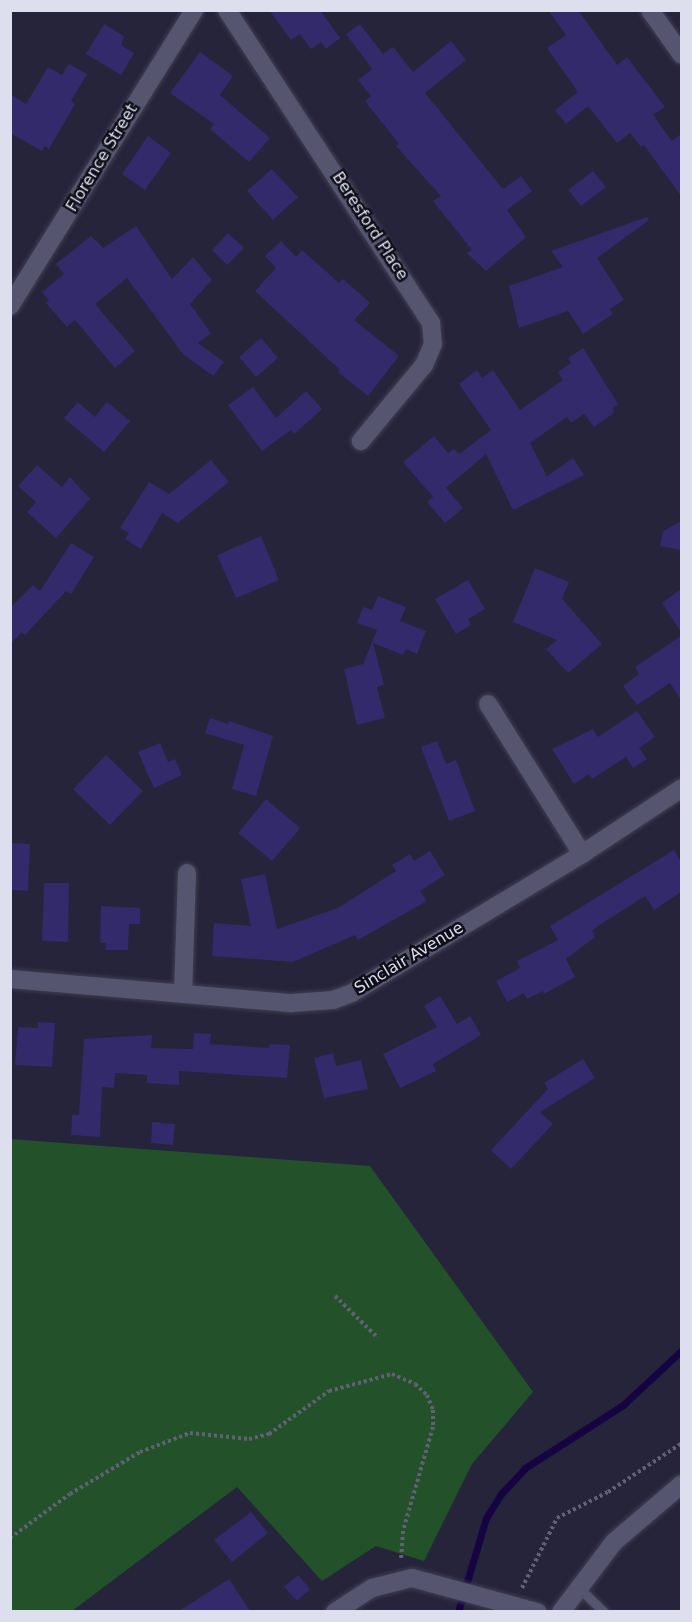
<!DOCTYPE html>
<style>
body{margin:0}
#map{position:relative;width:692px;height:1622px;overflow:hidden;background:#25243b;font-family:"DejaVu Sans",sans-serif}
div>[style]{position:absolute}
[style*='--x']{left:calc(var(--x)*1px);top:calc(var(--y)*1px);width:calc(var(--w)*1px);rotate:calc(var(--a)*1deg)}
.green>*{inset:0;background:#22512a}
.stream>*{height:7px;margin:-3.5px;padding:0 3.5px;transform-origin:3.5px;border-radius:3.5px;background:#150342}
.building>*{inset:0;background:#322a6a}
.path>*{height:4px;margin-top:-2px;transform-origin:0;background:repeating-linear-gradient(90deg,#616175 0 3px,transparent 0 6px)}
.roads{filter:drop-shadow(0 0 2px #403e52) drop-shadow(0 0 2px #403e52)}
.service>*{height:9px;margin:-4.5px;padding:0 4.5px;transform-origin:4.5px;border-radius:4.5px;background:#55556f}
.minor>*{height:18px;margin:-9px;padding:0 9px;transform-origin:9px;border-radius:9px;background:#55556f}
.tertiary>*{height:18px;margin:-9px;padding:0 9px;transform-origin:9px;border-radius:9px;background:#55556f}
span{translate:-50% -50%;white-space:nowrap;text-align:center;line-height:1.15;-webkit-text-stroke:5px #0f0f19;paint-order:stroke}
.street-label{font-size:16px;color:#dddeee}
.frame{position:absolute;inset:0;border:12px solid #dddeee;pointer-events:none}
</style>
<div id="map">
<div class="green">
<div style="clip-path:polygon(10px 1139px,370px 1166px,533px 1392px,472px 1464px,424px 1561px,376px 1546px,322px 1581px,237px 1487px,72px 1611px,11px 1611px)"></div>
</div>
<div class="stream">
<div style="--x:458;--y:1612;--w:98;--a:-73.4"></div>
<div style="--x:486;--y:1518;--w:28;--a:-58"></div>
<div style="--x:501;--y:1494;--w:35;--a:-47"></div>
<div style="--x:525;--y:1468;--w:117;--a:-32.7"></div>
<div style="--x:623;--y:1405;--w:81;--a:-43"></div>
</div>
<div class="building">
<div style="clip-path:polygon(269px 10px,320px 10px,340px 38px,326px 49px,321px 42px,311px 49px,300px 34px,291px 40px)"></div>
<div style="clip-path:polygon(548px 10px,578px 10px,617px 65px,627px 57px,665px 107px,653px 115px,672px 141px,681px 134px,681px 196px,644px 145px,641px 147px,630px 133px,617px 143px,588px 106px,566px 124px,555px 110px,578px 92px,547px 48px,566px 35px)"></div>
<div style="clip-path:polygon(104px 24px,124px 36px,121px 45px,134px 53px,121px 75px,86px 54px)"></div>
<div style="clip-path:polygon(360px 24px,383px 54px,393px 47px,413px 72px,451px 41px,466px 60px,425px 93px,503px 189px,521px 176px,532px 191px,507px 210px,526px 237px,486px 271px,467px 253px,472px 250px,433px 201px,441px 196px,396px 146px,399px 144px,365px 101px,371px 96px,358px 80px,372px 69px,346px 34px)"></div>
<div style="clip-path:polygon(200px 52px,233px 76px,220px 95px,270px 138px,249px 162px,210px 129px,214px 124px,170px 93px)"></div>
<div style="clip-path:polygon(69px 64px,87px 74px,71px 101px,75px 104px,49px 149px,45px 146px,42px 151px,10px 133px,10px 94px,26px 104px,48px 67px,62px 75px)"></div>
<div style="clip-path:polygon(148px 136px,171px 153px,145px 190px,122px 174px)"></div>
<div style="clip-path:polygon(272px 169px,298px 197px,273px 220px,247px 191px)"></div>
<div style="clip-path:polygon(593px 171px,606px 187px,581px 206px,568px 190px)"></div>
<div style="clip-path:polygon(647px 217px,649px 220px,597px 258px,624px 300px,610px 309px,613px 314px,583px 334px,568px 311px,519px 328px,509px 286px,563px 267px,551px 251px)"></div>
<div style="clip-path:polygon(136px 226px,172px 279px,193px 257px,212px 280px,190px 304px,211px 333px,198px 343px,224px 362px,213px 376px,183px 354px,127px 278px,95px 304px,135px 351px,115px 368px,75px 320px,67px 327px,46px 303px,49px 300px,42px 292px,64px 274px,56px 264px,91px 236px,103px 248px)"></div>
<div style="clip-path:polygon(228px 233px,244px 248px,227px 265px,212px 250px)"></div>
<div style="clip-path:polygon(281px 241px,296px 257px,302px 250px,339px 283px,343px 279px,370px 303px,354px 320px,399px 356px,368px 396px,338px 372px,340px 370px,255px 291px,276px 268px,265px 256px)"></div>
<div style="clip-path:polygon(261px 338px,278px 358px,256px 377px,239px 357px)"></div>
<div style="clip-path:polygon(583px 348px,618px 404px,612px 409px,615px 412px,594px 427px,584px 414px,571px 423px,567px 417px,530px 443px,547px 476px,573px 458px,584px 475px,513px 510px,486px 454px,446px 488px,463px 508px,445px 523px,427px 502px,433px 497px,403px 462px,434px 436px,448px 453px,454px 449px,459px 454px,491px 430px,459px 384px,477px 370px,482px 378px,493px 370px,520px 410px,563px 380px,558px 372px,571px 363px,568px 358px)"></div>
<div style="clip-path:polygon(253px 387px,276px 418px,306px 391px,322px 409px,294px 434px,291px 430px,262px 451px,228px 405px)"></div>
<div style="clip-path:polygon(78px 402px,95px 417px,107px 402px,130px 421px,104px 452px,64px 418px)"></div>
<div style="clip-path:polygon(211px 460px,229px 482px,178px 523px,162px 513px,141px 549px,125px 539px,129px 533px,120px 528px,149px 482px,169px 494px)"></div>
<div style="clip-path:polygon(37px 465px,62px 487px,70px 477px,90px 499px,56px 538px,27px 512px,36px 502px,18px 486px)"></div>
<div style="clip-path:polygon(681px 521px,681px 550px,660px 546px,663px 531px)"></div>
<div style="clip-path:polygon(261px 536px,279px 580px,236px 598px,217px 555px)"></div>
<div style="clip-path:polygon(71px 543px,94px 557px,71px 594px,66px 591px,25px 635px,22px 632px,10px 644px,10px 608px,33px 585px,40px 591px)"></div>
<div style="clip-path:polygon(535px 568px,569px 582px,562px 599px,602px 644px,568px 673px,546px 649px,557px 640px,513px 622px)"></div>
<div style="clip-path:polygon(468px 580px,485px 609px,468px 619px,471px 625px,456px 634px,435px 599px)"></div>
<div style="clip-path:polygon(681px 589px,681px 632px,662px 603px)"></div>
<div style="clip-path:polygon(378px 596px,406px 607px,400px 621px,426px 631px,417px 654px,406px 649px,403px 655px,373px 643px,384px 685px,377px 687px,385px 718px,357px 725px,344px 669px,363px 664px,377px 630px,357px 623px,363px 607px,372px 610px)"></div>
<div style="clip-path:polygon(681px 636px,681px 700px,670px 683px,637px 705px,623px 686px,639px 674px,635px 667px)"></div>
<div style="clip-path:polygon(637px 711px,655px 737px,639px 748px,647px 759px,633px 768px,626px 757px,592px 779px,589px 774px,574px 784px,552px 749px,593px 729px,598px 737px)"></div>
<div style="clip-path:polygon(210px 718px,228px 724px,229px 721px,273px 736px,256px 796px,232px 789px,244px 745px,205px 733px)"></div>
<div style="clip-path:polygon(437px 741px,446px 764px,456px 760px,475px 811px,449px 821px,421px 747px)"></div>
<div style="clip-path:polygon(160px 743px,168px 762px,175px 759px,182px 775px,154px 788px,138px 752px)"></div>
<div style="clip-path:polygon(106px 755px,143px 791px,110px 825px,73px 789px)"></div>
<div style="clip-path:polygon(266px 799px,300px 828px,272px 861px,238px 833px)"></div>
<div style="clip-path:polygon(12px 843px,30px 844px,28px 891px,10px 890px)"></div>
<div style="clip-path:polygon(674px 850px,681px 862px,681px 892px,654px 910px,645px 896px,601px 924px,592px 931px,595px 937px,566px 959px,575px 977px,544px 994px,543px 991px,527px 999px,524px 993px,507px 1002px,496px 981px,520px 968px,517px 961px,558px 940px,550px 926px)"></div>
<div style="clip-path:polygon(430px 851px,445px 875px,420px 891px,427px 901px,358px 940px,355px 935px,293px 962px,212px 956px,214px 923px,251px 926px,241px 879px,265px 874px,277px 929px,338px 908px,396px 871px,392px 865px,410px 854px,414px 861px)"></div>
<div style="clip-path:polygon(44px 883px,69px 883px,68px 942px,42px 941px)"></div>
<div style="clip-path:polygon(101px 906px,140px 908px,140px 924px,129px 924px,128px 950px,105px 950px,106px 943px,100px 943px)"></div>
<div style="clip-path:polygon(440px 996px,457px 1024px,470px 1016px,481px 1035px,433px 1064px,436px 1071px,400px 1088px,383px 1054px,437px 1027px,424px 1006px)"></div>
<div style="clip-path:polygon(38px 1022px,55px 1023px,52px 1067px,15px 1065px,18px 1027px,38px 1028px)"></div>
<div style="clip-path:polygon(194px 1033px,211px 1034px,210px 1044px,269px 1048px,270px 1044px,290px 1045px,287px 1078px,179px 1071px,179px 1085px,147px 1083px,147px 1075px,115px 1073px,114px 1088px,102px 1087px,100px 1137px,71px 1135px,72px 1115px,79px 1115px,84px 1039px,152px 1035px,151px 1048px,193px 1049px)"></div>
<div style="clip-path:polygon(333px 1053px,336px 1066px,361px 1060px,368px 1089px,324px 1098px,314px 1058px)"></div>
<div style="clip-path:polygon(583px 1059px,595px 1078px,540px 1112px,553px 1124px,511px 1169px,491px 1150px,548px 1089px,544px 1083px)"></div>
<div style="clip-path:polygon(152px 1122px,175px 1124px,173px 1145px,151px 1143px)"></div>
<div style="clip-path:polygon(251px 1512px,268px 1533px,232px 1562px,214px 1540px)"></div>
<div style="clip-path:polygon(298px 1575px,310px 1589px,297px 1601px,284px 1587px)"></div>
<div style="clip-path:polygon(229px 1579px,250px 1611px,179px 1611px)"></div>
</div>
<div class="path">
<div style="--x:335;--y:1296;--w:60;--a:44.3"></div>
<div style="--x:10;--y:1538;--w:74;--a:-36.3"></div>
<div style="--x:70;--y:1494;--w:82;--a:-31"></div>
<div style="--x:140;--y:1452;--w:53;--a:-20.8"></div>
<div style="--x:190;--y:1433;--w:59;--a:5.8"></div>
<div style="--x:249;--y:1439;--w:21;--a:-14"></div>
<div style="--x:269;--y:1434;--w:74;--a:-35.6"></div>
<div style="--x:329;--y:1391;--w:65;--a:-15.1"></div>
<div style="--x:392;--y:1374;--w:25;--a:23"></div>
<div style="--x:415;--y:1384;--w:16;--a:43"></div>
<div style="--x:427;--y:1395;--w:16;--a:68"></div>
<div style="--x:433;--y:1410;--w:17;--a:90"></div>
<div style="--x:433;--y:1427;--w:108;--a:106.1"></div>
<div style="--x:403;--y:1531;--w:30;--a:94"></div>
<div style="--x:522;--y:1588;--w:78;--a:-63.4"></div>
<div style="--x:557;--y:1518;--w:57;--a:-27"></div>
<div style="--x:608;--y:1492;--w:89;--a:-33.5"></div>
</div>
<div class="roads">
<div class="service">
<div style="--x:578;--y:1587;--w:36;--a:44"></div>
</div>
<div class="minor">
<div style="--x:227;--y:10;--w:374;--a:56.9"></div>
<div style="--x:431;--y:323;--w:21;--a:85"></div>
<div style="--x:433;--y:344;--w:23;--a:113"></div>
<div style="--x:424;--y:365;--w:99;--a:129.7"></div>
<div style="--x:650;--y:10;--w:55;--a:54.6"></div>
<div style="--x:10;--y:306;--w:349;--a:-58.1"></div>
<div style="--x:488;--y:704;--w:177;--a:57.9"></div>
<div style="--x:10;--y:979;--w:283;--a:4.9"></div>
<div style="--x:292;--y:1003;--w:41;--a:-4.2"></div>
<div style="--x:333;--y:1000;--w:20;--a:-20"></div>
<div style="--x:352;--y:993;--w:269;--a:-31.1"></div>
<div style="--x:582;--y:854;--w:120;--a:-33.4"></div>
<div style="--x:183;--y:994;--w:121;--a:-88.1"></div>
<div style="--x:335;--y:1612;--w:44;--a:-33"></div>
<div style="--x:372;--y:1588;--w:41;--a:-14"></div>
<div style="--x:412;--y:1578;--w:130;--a:15.2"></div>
</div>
<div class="tertiary">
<div style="--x:561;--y:1612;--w:88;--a:-52.9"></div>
<div style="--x:614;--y:1542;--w:89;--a:-40.5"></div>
</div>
</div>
<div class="street-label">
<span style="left:102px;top:158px;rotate:-59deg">Florence Street</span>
<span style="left:370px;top:226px;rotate:57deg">Beresford Place</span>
<span style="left:409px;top:958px;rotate:-31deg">Sinclair Avenue</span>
</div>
<div class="frame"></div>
</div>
